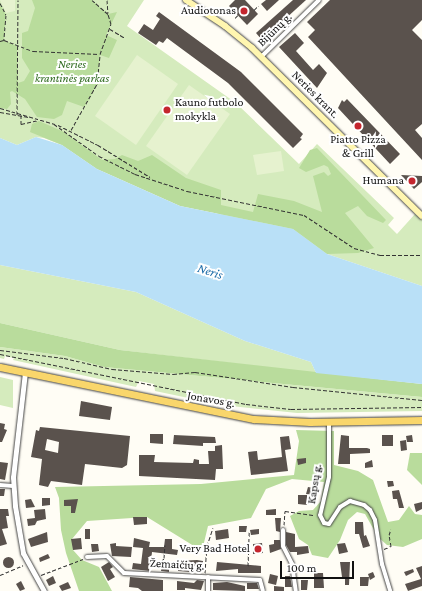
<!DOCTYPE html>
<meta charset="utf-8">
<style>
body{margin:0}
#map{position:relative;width:422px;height:591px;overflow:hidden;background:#fffdf5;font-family:"Crimson Pro",serif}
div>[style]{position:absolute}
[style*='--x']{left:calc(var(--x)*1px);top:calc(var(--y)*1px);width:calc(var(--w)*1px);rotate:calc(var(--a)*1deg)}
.green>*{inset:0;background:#d5ebbd}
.forest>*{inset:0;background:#b9dc9c}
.pitch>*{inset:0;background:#e6f2cf}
.water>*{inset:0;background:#b9e0f7}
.building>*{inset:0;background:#5a524d}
.round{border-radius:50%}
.path>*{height:1px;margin-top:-0.5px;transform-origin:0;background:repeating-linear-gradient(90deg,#333 0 4px,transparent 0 6px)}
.roads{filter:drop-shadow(0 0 1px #444) drop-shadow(0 0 1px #444)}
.minor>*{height:4px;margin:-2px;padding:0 2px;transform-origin:2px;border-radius:2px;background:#fff}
.tertiary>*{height:5px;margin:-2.5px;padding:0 2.5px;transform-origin:2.5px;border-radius:2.5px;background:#fff}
.secondary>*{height:6px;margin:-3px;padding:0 3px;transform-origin:3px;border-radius:3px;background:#fff6b0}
.primary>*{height:7px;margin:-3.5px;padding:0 3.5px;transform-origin:3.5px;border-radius:3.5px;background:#f9d66b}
.dots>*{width:11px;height:11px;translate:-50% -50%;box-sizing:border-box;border:2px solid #fff;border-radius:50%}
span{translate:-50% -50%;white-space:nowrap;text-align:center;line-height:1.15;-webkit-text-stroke:4px #fff;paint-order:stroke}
.poi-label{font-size:12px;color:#111}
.right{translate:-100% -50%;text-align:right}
.left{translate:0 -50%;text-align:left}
.street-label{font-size:12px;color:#111}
.park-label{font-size:12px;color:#2f6b1f;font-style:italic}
.water-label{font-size:13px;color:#1768a6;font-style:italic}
.scale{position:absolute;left:280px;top:561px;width:74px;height:18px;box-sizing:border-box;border:2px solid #111;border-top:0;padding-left:5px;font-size:12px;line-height:14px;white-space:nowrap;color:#111;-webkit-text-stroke:3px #fff;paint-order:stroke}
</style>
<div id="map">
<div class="green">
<div style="clip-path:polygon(0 0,144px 0,127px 26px,236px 103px,299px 164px,317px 144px,394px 218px,388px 225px,397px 234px,415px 214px,422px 220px,422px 286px,327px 254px,97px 169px,62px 145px,44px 138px,36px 137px,17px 145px,0 138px)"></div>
<div style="clip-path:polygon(0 265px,136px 292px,245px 341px,311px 362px,316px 373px,120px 350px,0 323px)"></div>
<div style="clip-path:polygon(0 347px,65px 356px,104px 367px,422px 397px,422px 411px,297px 413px,222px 405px,155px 391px,154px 384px,139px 381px,136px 387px,13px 360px,14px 358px,5px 356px,4px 359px,0 358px)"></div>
<div style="clip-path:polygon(0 377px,13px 380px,13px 408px,0 405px)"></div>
</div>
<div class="forest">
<div style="clip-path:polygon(32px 0,92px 0,108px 14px,117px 12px,106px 35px,117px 40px,109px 58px,100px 55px,97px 84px,89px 100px,84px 107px,67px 101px,62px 115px,54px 119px,37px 117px,25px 99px,12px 91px,10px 92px,11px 104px,7px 109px,0 108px,0 3px,6px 15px,4px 40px,17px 46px,18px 83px,24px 81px,30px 71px,22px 58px,22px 33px,28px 31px,35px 8px)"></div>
<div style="clip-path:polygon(39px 121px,64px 132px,102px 160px,115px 159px,122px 155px,138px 161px,152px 155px,186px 178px,221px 190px,221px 205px,253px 212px,258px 194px,294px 201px,322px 212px,313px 176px,324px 172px,328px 176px,331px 174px,328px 167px,324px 165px,306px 172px,299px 168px,310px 150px,317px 148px,386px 220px,383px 223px,367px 216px,358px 206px,345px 213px,374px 248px,358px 253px,327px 254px,293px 229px,180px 206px,97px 169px,62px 145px,30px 132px,32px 124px)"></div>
<div style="clip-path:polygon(0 323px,120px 350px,422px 384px,422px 397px,104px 367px,65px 356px,0 347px)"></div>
<div style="clip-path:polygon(296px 430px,334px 431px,334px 465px,358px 471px,373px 480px,388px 522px,399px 520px,409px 506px,415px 514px,422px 515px,422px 539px,403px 547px,387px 545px,378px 537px,365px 514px,357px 512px,348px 520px,340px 540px,328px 558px,312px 555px,308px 545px,299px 539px,290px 516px,299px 511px,313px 510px,321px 501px,324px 482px,292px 479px,266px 489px,251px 518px,208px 526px,202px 551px,147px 517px,87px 521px,72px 539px,73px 550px,82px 560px,99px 567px,112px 591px,79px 591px,66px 553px,61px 530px,59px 498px,55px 487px,201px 484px,294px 475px,299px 441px)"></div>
<div style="clip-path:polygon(410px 453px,422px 453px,422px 485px,407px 470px)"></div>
</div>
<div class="pitch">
<div style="clip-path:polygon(0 0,15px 0,15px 11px,6px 13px)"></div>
<div style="clip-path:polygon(137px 55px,178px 84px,136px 145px,95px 116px)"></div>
<div style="clip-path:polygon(189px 85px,230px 114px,187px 175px,146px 146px)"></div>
<div style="clip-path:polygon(281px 151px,284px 171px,257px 175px,253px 155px)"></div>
</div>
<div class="water">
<div style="clip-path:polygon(36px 137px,62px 145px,97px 169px,180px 206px,293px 229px,327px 254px,422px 286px,422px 384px,316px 373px,311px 362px,245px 341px,136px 292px,0 265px,0 138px,17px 145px)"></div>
</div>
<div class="building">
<div style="clip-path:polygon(235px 0,245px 0,258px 14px,247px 25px,229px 6px)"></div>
<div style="clip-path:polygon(266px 0,279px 0,267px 11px,261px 4px)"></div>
<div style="clip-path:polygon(293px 0,306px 0,262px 40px,256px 33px)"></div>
<div style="clip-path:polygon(330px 0,422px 0,422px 20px,412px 30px,422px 40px,422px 124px,415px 130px,422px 138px,422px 160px,308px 37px,315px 30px,307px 22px)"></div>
<div style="clip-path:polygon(159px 12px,241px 72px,303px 134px,300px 138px,302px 139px,293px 148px,228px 83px,167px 38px,163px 43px,159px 41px,156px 45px,138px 33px,144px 24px,153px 30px,160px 19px,156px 16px)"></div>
<div style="clip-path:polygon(295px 33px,304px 43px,296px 51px,313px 70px,319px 64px,327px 73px,317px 88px,279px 47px)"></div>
<div style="clip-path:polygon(347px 99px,400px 154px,390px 164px,338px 108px,342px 100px,344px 102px)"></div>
<div style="clip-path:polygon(401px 175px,422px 176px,422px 182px,414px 189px)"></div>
<div style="clip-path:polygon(81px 401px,112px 407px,110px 420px,79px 416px)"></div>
<div style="clip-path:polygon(0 423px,5px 424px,4px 429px,7px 430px,2px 442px,0 442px)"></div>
<div style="clip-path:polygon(evenodd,40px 427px,130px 436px,127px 465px,122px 468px,85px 464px,82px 485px,51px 481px,48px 487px,39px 485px,42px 459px,31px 457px,36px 430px,39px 431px,40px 427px,47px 439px,59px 442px,58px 453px,45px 450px,47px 439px)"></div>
<div style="clip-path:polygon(150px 434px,163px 434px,163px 444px,150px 443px)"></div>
<div style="clip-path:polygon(174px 435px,215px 437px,216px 443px,203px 443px,203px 446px,173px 444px)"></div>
<div style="clip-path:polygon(341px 435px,349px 436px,349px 448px,367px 448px,370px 449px,370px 453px,350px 454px,350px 464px,338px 464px)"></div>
<div style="clip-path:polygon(382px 435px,393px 435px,393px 446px,382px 446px)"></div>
<div style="clip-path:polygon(412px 435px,413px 442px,407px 442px,406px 436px)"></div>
<div style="clip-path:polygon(289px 436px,291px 449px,285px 450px,288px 471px,251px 475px,248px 452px,257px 451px,258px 460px,282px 457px,280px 437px)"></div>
<div style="clip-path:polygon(406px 440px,407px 450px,401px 451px,400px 441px)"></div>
<div style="clip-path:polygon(222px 445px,223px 469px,216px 469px,215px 480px,139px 476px,139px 455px,155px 455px,154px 462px,193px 463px,194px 459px,199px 460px,199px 464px,209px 464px,208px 451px,215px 451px,215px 446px)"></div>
<div style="clip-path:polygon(306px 458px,306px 463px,298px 465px,297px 459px)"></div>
<div style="clip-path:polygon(372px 460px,373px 467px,365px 468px,365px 463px)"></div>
<div style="clip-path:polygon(0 462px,8px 463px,5px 480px,0 479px)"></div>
<div style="clip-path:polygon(387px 481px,393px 481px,394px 486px,388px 487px)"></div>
<div style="clip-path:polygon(308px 487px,318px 489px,317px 496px,306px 494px)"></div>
<div style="clip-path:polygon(0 489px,5px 489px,4px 496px,0 496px)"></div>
<div style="clip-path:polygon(399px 490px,404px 508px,399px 508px,397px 499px,393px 499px,392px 491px)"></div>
<div style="clip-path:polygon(298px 495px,307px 495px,307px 505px,298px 504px)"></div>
<div style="clip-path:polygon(42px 498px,50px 498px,50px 505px,42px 506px)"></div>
<div style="clip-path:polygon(31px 499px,35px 507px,26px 508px,25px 500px)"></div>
<div style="clip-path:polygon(78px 499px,75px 513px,71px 513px,71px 506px,64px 506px,64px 500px)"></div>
<div style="clip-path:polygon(422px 502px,422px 509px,416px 512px,414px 504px)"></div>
<div style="clip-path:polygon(0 509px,8px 509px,9px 516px,6px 516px,8px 528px,2px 529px,7px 544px,0 546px)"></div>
<div style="clip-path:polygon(45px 509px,46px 519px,37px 521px,35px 525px,28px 526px,27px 519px,35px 518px,34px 510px)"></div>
<div style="clip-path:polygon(276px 509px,276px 515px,266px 515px,266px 510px)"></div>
<div style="clip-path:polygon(133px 517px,147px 517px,147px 524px,134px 525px)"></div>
<div style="clip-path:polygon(275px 518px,281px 518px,280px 532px,276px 531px)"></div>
<div style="clip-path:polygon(355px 522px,363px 522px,364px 536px,366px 535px,370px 546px,363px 548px,359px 534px,355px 534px)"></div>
<div style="clip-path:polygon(239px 526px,247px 526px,246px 532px,239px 532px)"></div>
<div style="clip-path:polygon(85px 529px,90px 529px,90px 539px,85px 539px)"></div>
<div style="clip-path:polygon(228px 529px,229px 538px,216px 540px,215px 531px)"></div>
<div style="clip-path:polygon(259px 529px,259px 534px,251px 535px,250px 530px)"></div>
<div style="clip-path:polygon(47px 532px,48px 542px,31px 547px,28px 539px)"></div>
<div style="clip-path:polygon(286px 532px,295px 534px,295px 547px,308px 546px,309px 553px,297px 555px,297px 552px,290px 552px,286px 545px)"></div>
<div style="clip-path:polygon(81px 538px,82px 549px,73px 550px,71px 539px)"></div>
<div style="clip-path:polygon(134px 538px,150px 542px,149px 547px,164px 547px,165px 539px,172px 539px,172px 549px,178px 550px,177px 555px,152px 552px,150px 571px,132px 569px,133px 563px,141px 564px,143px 548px,133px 547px)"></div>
<div style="clip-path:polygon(274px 540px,280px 540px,281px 549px,270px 553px,269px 545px,274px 544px)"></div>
<div style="clip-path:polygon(116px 543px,116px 546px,132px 547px,131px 557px,112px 556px,110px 544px)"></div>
<div style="clip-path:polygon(262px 543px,263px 553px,253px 554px,253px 544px)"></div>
<div style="clip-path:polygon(345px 543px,348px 552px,339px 554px,337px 544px)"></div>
<div style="clip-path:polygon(91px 544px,98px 544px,99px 551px,92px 552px)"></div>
<div style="clip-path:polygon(48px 554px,50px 558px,40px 562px,39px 558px)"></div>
<div class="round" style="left:2.5px;top:556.5px;width:11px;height:11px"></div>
<div style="clip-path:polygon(197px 560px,203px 561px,203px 568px,192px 567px,190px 572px,178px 571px,178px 561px)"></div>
<div style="clip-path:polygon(109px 562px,113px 567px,110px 569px,115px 577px,108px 581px,101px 567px)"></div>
<div style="clip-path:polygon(217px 562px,261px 566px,261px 573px,238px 573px,238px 569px,216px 571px)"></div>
<div style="clip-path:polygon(340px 562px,350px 562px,349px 585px,345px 585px,345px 577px,342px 577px)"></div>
<div style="clip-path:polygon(162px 566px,169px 566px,169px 572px,161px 571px)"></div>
<div style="clip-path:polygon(422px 566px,422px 586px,408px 591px,405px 584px,421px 579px,416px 568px)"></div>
<div style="clip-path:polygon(413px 569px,414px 572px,406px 576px,404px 572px)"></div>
<div style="clip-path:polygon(373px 572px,375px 577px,370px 580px,368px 574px)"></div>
<div style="clip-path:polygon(314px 573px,323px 573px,324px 588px,314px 588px)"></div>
<div style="clip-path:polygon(270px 574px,278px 576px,276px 585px,268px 583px)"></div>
<div style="clip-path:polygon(53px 576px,56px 583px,49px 586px,46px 580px)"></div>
<div style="clip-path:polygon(285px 576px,290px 576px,292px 587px,285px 587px)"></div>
<div style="clip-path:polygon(130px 577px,163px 580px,163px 591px,142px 591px,138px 588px,129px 587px)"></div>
<div style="clip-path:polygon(360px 577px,369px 577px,368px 586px,360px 586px)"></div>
<div style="clip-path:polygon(197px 580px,204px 581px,201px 590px,185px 588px,185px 590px,177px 590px,177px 581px,194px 583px)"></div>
<div style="clip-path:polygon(301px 580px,308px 580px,307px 590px,301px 590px)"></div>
<div style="clip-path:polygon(21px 581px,25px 589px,20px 591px,16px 584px)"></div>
<div style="clip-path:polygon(68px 582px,71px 588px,62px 591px,59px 586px)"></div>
<div style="clip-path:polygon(227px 582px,245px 586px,245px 591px,213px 590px,213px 583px)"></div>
<div style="clip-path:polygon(247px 583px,257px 583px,259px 589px,247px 589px)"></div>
<div style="clip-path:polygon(274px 586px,284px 587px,284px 591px,274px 591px)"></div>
</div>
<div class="path">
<div style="--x:107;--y:0;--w:13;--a:86"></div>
<div style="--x:0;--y:3;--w:13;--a:63"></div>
<div style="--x:6;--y:15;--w:25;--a:95"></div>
<div style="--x:254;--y:10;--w:6;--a:-45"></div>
<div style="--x:235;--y:18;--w:4;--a:-45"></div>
<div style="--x:110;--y:29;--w:17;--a:31"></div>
<div style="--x:0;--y:41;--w:4;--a:-14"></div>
<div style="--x:4;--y:40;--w:31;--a:21"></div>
<div style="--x:33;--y:51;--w:66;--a:2.6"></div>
<div style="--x:0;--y:108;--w:57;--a:16.2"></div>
<div style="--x:0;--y:112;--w:29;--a:10"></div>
<div style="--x:17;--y:115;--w:115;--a:-89.5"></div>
<div style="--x:21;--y:115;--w:9;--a:90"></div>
<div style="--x:21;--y:124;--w:17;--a:-13"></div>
<div style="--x:54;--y:124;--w:55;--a:35.4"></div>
<div style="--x:99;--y:156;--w:40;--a:26.6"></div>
<div style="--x:135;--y:174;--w:55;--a:18.1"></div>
<div style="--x:187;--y:191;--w:119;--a:11.6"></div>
<div style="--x:304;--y:215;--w:60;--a:33.4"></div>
<div style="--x:354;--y:248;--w:27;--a:15"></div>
<div style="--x:380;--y:255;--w:42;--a:0"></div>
<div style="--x:58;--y:125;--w:45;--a:26.6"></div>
<div style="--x:98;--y:145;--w:61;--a:31.6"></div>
<div style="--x:71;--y:130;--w:53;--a:-60.5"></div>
<div style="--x:97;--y:84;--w:30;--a:-84"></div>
<div style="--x:100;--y:54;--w:32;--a:-70"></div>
<div style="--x:111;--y:24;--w:10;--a:-107"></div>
<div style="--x:108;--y:14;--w:21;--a:-139"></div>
<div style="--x:0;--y:350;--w:64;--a:7.1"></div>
<div style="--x:64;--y:358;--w:49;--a:12.9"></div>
<div style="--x:112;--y:369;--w:61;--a:4.7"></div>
<div style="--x:173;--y:374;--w:22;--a:-5"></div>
<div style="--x:195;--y:372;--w:99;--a:8.7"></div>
<div style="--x:293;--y:387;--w:130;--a:5.8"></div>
<div style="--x:0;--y:354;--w:251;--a:11.5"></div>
<div style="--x:246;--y:404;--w:45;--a:6.3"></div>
<div style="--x:291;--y:409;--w:131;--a:-0.9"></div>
<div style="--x:284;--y:525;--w:14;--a:-86"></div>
<div style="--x:285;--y:511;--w:30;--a:8"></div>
<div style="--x:384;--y:549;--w:8;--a:-23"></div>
<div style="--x:391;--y:546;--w:11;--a:-100"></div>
<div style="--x:389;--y:535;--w:6;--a:-72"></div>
<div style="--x:159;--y:566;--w:9;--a:-58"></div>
<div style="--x:164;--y:558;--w:13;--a:-86"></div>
<div style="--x:248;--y:566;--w:34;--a:-88"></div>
<div style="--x:205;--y:573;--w:27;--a:-86"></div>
<div style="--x:207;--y:546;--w:19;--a:-72"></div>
<div style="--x:0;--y:575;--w:25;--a:-23"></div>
<div style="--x:41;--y:575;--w:45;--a:-20.9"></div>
</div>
<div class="roads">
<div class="minor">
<div style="--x:261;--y:57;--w:81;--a:-44.5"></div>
<div style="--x:329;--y:422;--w:55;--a:90"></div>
<div style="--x:329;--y:477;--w:39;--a:103"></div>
<div style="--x:320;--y:515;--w:9;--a:63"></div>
<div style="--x:324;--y:523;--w:5;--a:11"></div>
<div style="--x:329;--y:524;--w:20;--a:-57"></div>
<div style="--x:340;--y:507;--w:12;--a:-31"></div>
<div style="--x:350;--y:501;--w:15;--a:16"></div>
<div style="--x:364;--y:505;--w:8;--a:40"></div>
<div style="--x:370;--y:510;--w:11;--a:63"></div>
<div style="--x:375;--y:520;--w:45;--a:81"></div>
<div style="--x:382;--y:564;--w:28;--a:73"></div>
<div style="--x:0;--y:485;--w:13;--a:4"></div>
<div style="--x:283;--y:530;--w:16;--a:90"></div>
<div style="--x:283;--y:546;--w:20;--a:63"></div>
<div style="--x:292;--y:564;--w:27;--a:82"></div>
<div style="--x:87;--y:557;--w:20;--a:-3"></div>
<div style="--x:107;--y:556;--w:24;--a:45"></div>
<div style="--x:124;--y:573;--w:136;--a:2.9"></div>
<div style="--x:260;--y:580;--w:11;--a:75"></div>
<div style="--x:208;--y:577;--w:14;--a:90"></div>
</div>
<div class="tertiary">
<div style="--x:25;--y:372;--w:106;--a:96.5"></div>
<div style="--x:13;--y:477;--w:29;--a:86"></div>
<div style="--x:15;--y:506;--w:48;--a:80.3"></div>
<div style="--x:23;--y:553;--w:43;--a:61.1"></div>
</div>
<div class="secondary">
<div style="--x:186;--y:0;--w:47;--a:33.7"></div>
<div style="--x:225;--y:26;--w:35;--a:39"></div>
<div style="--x:252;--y:48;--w:239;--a:44.7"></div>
</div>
<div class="primary">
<div style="--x:0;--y:367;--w:259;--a:11.6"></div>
<div style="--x:254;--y:419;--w:56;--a:3.1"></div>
<div style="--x:310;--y:422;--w:112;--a:-1"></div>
</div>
</div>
<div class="dots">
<div style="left:244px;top:11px;background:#c4262e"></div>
<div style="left:167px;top:110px;background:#c4262e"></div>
<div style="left:358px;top:126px;background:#c4262e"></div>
<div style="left:412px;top:181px;background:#c4262e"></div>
<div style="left:258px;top:549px;background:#c4262e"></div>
</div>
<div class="poi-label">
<span class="right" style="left:236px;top:11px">Audiotonas</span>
<span class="left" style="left:175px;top:110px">Kauno futbolo<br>mokykla</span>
<span style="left:358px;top:147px">Piatto Pizza<br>&amp; Grill</span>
<span class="right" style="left:404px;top:181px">Humana</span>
<span class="right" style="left:250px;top:549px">Very Bad Hotel</span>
</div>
<div class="street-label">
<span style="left:275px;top:30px;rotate:-44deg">Bijūnų g.</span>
<span style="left:315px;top:95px;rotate:45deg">Neries krant.</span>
<span style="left:211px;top:400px;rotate:10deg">Jonavos g.</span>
<span style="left:315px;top:484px;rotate:-81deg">Kapsų g.</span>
<span style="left:177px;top:565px;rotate:3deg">Žemaičių g.</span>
</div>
<div class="park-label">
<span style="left:72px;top:72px">Neries<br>krantinės parkas</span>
</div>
<div class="water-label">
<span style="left:210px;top:272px;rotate:18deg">Neris</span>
</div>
<div class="scale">100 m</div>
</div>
